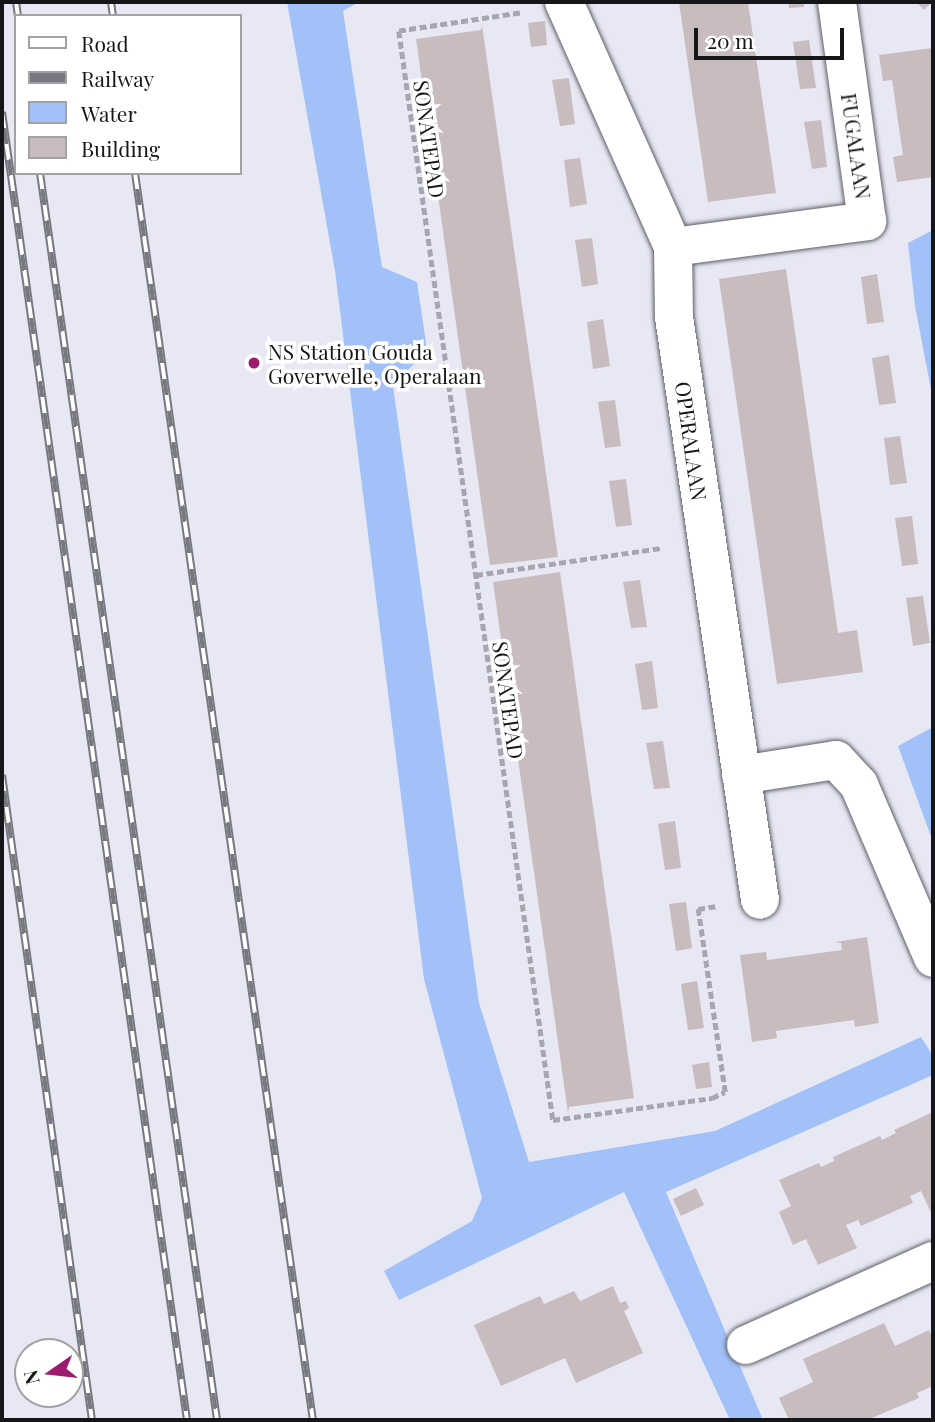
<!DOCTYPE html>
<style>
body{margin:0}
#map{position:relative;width:935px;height:1422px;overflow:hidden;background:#e7e8f3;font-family:"Playfair Display",serif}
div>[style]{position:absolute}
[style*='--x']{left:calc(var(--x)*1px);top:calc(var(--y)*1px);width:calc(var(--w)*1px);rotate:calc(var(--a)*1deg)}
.water>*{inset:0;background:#a2c1f9}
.building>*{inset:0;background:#c8bcbf}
.path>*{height:4.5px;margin-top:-2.25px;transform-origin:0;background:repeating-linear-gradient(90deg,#a5a6af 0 7px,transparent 0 10.5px)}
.roads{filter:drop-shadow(0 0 2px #5e5f69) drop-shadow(0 0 2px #5e5f69)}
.minor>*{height:38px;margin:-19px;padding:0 19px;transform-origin:19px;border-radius:19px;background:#fff}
.rail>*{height:8px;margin-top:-4px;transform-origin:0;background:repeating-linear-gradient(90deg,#fff 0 16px,#787980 0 32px);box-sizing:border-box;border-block:2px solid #787980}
.dots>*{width:19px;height:19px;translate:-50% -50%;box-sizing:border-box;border:4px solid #fff;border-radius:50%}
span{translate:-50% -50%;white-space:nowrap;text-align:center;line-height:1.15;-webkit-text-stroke:7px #fff;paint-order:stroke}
.street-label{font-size:21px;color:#151619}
.poi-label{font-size:21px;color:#151619}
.left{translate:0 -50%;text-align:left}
.frame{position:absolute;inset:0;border:4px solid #151619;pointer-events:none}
.legend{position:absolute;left:14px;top:14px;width:228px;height:161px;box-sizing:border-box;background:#fff;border:2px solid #a1a2a3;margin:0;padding:9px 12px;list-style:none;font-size:21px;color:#151619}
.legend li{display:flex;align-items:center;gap:14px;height:35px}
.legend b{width:35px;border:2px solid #a1a2a3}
.north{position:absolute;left:14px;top:1338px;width:70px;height:70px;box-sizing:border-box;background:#fff;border:2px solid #a1a2a3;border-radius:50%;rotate:256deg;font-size:19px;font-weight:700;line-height:28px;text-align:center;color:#151619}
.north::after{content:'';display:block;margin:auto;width:24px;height:32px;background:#9d1b6e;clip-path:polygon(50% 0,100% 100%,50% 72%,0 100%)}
.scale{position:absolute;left:694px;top:28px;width:150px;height:32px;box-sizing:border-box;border:4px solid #151619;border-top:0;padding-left:9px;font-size:21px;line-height:24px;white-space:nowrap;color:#151619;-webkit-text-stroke:5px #fff;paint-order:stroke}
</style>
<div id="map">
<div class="water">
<div style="clip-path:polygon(287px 2px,359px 2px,343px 11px,382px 267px,417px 282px,427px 350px,393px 386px,479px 1003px,529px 1162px,715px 1131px,921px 1037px,933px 1056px,933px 1075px,666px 1192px,763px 1420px,730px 1420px,624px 1192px,399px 1300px,384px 1271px,472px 1221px,482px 1198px,424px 979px,335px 271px)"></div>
<div style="clip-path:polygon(933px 230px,933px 400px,915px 306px,908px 243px)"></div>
<div style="clip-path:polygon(933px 727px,933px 842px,898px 746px)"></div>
</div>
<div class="building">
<div style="clip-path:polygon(679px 2px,748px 2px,776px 193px,708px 202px)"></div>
<div style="clip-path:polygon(788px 2px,804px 2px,804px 7px,789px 8px)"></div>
<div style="clip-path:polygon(916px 2px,932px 2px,924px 10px)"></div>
<div style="clip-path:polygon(545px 21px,547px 45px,531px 47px,528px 23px)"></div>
<div style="clip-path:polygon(482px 25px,558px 557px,490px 565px,416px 39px,481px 30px)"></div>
<div style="clip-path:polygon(809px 40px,816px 88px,800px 89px,793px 42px)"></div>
<div style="clip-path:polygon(933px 48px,933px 177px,897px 182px,893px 157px,903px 155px,892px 80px,883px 81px,879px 55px)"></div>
<div style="clip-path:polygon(569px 78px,575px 124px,560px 126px,552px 80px)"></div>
<div style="clip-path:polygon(821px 120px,827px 167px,812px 169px,804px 122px)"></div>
<div style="clip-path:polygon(580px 158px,587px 204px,570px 207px,564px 160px)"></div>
<div style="clip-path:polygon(592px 238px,598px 284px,582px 287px,575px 240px)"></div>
<div style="clip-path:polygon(786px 269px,838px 633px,857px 630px,863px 672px,777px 684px,719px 279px)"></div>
<div style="clip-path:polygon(877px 274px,884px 322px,867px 324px,861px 277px)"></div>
<div style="clip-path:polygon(603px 319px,610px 366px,593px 369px,587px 322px)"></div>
<div style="clip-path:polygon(889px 355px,896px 403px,879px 405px,872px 358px)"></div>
<div style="clip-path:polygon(615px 400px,621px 446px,605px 448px,598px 402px)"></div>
<div style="clip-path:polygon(900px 436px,907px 483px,890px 485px,884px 438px)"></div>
<div style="clip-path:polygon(626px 479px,632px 525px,616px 527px,609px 481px)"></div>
<div style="clip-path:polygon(912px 516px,918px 564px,902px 566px,895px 518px)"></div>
<div style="clip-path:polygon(560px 572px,634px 1098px,569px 1107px,568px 1113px,493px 582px)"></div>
<div style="clip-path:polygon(640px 580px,647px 627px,631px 628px,623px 582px)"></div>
<div style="clip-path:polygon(923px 596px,930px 643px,913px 646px,906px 598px)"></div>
<div style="clip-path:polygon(652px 661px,658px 708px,642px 710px,635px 664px)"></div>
<div style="clip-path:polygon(663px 741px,670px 788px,654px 789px,646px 743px)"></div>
<div style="clip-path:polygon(675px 821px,681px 868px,665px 870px,658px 824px)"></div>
<div style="clip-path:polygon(686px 902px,692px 948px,676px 951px,669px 904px)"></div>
<div style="clip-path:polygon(867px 937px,879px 1023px,855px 1027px,854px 1020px,776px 1031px,777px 1038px,752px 1042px,740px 955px,766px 952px,767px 960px,805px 955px,842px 950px,841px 943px,835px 942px)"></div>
<div style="clip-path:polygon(697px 981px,704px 1028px,688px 1030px,681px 984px)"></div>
<div style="clip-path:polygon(709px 1062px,712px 1087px,696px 1089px,692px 1065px)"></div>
<div style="clip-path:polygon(933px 1112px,933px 1217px,921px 1191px,910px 1196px,913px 1203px,861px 1226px,858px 1220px,846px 1225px,857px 1248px,818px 1265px,806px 1239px,793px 1245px,779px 1212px,791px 1206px,779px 1180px,819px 1163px,821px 1167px,834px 1161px,833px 1157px,880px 1136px,882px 1140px,896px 1133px,894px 1130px)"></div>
<div style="clip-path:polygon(696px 1188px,704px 1205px,681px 1216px,673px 1199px)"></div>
<div style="clip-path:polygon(613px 1286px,620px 1303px,626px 1301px,629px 1308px,624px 1311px,643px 1353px,576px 1383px,565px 1358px,501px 1386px,474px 1325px,540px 1296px,544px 1304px,574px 1291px,580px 1301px)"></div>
<div style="clip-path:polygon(884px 1323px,895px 1346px,929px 1330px,933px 1339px,933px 1386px,917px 1393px,919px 1398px,867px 1420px,789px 1420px,779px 1398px,813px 1382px,803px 1359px)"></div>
</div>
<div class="path">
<div style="--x:520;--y:13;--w:122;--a:171.5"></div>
<div style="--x:399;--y:31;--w:1100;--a:81.95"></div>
<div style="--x:553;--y:1120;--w:161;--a:-7.9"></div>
<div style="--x:712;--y:1098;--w:14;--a:-25"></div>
<div style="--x:725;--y:1092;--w:185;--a:-98.4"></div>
<div style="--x:698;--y:909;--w:19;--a:-9"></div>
<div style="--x:476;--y:575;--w:188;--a:-8.3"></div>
</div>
<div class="roads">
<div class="minor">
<div style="--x:564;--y:2;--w:268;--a:66"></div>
<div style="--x:673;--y:247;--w:70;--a:89.2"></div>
<div style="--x:674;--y:317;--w:589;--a:81.61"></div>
<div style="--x:673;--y:247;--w:196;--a:-7.6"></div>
<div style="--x:867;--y:221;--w:221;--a:-97.8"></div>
<div style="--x:741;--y:775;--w:96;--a:-9"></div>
<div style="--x:836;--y:760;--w:34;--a:47"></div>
<div style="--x:859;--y:785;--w:188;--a:66.8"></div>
<div style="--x:746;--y:1345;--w:205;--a:-24.2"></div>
</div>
</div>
<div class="rail">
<div style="--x:16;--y:2;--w:14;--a:82"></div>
<div style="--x:111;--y:2;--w:14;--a:82"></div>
<div style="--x:2;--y:112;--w:1321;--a:81.95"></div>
<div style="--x:40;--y:173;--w:1259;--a:81.92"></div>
<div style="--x:135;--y:173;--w:1260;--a:81.88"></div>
<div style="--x:2;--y:775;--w:651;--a:82.06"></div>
</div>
<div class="dots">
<div style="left:254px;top:363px;background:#9d1b6e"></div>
</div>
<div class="street-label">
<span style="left:430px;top:139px;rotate:82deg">SONATEPAD</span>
<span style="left:857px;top:146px;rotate:82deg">FUGALAAN</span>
<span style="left:692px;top:441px;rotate:82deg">OPERALAAN</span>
<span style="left:509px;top:700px;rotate:82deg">SONATEPAD</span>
</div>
<div class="poi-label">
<span class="left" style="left:268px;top:363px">NS Station Gouda<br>Goverwelle, Operalaan</span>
</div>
<div class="frame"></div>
<ul class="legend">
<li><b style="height:9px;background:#fff"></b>Road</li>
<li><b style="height:9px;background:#787980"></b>Railway</li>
<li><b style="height:19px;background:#a2c1f9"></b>Water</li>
<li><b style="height:19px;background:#c8bcbf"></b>Building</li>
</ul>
<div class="north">N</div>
<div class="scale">20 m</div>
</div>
